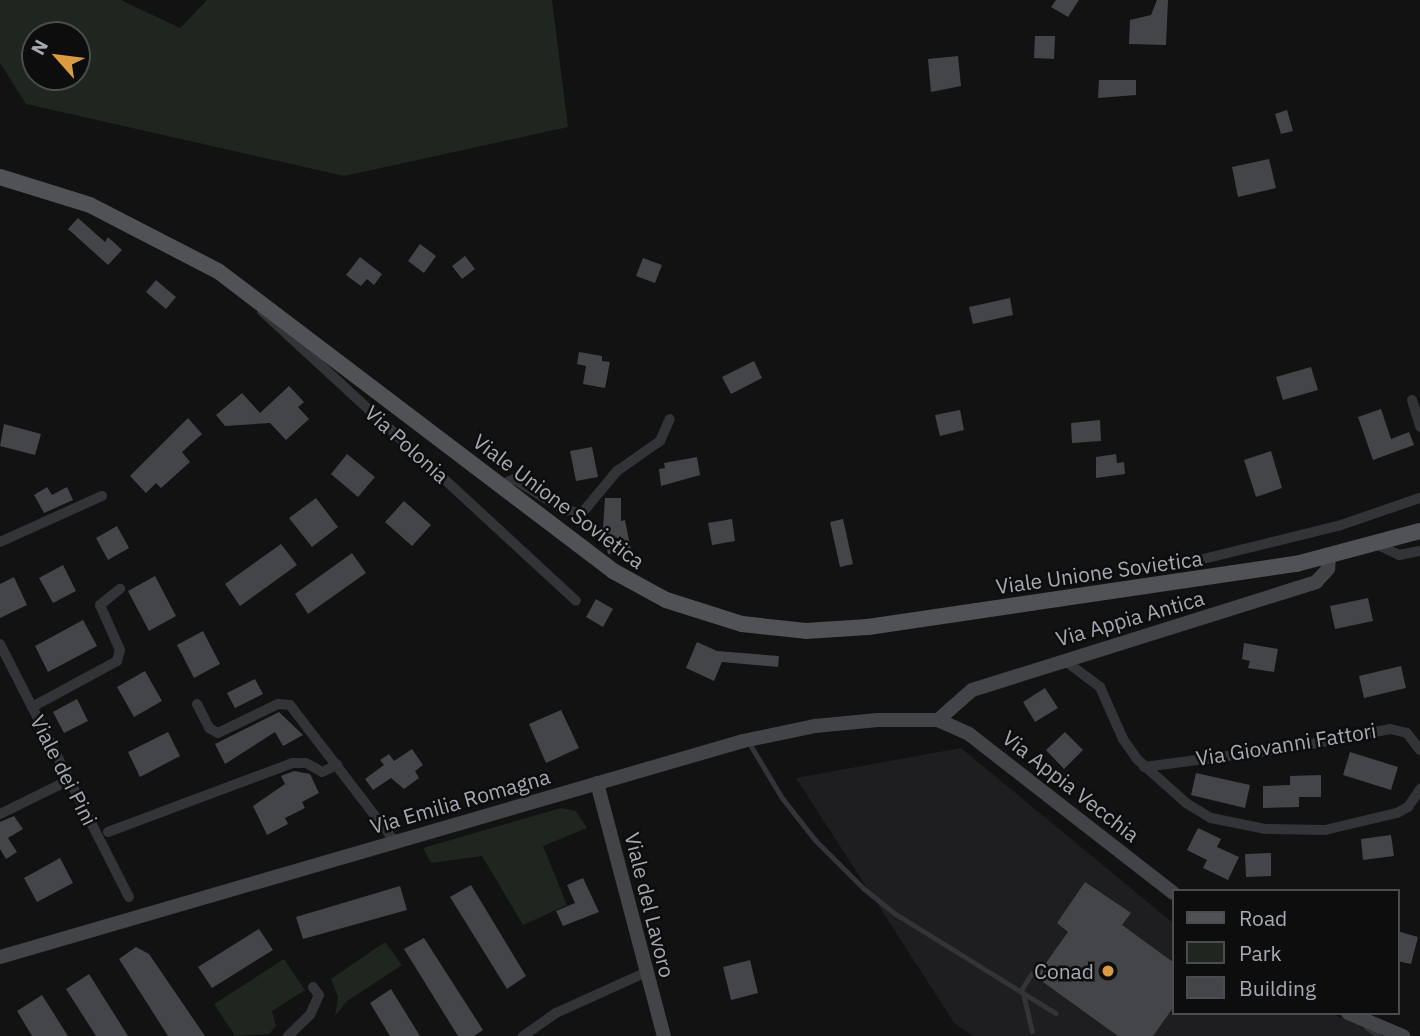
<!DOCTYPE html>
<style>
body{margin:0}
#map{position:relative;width:1420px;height:1036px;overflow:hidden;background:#121213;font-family:"IBM Plex Sans",sans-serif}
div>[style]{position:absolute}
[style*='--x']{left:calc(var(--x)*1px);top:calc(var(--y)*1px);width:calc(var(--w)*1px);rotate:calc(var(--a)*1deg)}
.built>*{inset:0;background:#1e1e20}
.green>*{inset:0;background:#1f251f}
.building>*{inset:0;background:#444548}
.lane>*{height:5px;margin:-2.5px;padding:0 2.5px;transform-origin:2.5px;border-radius:2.5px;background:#333438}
.street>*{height:10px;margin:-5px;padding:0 5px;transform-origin:5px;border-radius:5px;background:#333438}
.secondary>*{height:14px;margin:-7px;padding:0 7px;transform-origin:7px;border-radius:7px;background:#424447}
.primary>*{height:16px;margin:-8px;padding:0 8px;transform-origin:8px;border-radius:8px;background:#505256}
.dots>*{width:19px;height:19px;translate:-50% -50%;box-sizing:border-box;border:4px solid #0d0d0e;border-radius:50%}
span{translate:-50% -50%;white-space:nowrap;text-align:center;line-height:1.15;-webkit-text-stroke:5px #0d0d0e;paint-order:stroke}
.street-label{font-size:21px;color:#a5aab2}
.poi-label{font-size:21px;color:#a5aab2}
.right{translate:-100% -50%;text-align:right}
.legend{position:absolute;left:1172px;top:889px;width:228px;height:126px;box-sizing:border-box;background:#0d0d0e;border:2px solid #4a4c50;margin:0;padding:9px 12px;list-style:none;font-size:21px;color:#a5aab2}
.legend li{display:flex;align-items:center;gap:14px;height:35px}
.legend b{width:35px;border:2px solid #4a4c50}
.north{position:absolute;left:21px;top:21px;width:70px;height:70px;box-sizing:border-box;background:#0d0d0e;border:2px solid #4a4c50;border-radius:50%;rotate:298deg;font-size:19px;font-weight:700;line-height:28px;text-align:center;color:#a5aab2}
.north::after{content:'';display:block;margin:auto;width:24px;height:32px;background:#da9b43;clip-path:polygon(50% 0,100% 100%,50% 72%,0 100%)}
</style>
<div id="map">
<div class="built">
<div style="clip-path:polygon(961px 748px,1173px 923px,1173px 1013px,1329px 1013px,1388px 1036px,973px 1036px,955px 1024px,796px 778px)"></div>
</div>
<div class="green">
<div style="clip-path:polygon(evenodd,0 0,121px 0,180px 28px,207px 0,552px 0,568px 127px,344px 176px,26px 104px,0 63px,0 0,77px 35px,77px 77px,35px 77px,35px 35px,77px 35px)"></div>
<div style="clip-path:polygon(561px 808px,576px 811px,587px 828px,543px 846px,567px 905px,523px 925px,482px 856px,431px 863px,423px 848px)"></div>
<div style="clip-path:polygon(385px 942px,402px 965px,347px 1001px,335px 1016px,338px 997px,331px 979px)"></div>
<div style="clip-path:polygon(284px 959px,305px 990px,272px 1011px,276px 1026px,269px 1034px,235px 1036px,214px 1004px)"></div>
</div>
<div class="building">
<div style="clip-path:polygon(1056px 0,1079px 0,1068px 17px,1051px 7px)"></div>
<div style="clip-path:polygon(1157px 0,1168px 0,1166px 45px,1129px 44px,1130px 20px,1151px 15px)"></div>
<div style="clip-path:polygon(1035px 36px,1055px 36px,1054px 59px,1034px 58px)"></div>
<div style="clip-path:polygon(958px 56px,961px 86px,931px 92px,928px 59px)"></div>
<div style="clip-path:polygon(1099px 80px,1136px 80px,1136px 95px,1098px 98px)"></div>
<div style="clip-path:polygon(1287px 110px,1293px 131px,1281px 134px,1275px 114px)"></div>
<div style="clip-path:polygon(1269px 159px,1276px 188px,1238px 197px,1232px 167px)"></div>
<div style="clip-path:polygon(78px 218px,105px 242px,108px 237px,122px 250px,108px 265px,68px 229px)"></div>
<div style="clip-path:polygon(420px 244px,436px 256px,424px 273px,408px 261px)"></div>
<div style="clip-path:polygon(465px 256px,475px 269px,462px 279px,452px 266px)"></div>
<div style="clip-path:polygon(360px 257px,382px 274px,374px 285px,367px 279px,361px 286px,346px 275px)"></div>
<div style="clip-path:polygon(643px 258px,662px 265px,655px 283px,636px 276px)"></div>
<div style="clip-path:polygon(156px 280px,176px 297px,166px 309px,146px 292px)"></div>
<div style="clip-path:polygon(1010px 298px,1013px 315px,973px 324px,969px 307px)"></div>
<div style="clip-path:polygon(579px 352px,602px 356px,602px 361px,610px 362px,605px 388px,583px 384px,586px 366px,577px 364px)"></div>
<div style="clip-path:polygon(754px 361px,762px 378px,731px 394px,722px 377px)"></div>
<div style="clip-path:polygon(1311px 367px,1318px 390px,1283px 400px,1276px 377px)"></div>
<div style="clip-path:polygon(289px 386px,304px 402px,298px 407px,309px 419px,286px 440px,270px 423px,225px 426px,216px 415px,242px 393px,260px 413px)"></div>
<div style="clip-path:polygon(1381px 409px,1391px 439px,1409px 432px,1414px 445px,1373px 460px,1358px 417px)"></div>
<div style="clip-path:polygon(960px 410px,964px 430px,940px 436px,935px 415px)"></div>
<div style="clip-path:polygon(188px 418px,202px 434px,182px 452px,190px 462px,161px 488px,156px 483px,146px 493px,130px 476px)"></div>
<div style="clip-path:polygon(1100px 420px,1101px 441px,1072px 443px,1071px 423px)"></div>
<div style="clip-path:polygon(4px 424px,41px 434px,35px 455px,0 446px)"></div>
<div style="clip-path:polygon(592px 447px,598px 477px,576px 481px,570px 451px)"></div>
<div style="clip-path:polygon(1271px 451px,1282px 488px,1256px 497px,1244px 460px)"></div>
<div style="clip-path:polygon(347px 454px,375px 477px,358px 497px,331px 474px)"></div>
<div style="clip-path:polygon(1116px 454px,1117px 463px,1124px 462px,1125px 474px,1096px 478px,1096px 457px)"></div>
<div style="clip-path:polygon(697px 457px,700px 475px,661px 486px,659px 469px,665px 468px,664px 463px)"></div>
<div style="clip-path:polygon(47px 487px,52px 495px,67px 487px,73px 500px,44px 513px,34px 495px)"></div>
<div style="clip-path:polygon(316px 498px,338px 527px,312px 547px,289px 518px)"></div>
<div style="clip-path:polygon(605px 498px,621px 498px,621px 521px,625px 520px,631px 550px,608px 554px,603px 529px)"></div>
<div style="clip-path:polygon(404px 501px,431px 525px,412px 546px,385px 522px)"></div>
<div style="clip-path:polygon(732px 519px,735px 541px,712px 545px,708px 523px)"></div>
<div style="clip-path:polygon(843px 519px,853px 564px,840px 567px,830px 522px)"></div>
<div style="clip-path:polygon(117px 526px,129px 548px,108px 560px,96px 538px)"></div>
<div style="clip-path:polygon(281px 544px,297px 565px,240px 606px,225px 584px)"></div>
<div style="clip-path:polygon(352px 553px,366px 573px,308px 614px,295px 594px)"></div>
<div style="clip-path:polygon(63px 565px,76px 591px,53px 603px,39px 578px)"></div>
<div style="clip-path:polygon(155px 576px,176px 616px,149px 631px,128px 591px)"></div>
<div style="clip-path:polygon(14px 577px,27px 605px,0 618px,0 584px)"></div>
<div style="clip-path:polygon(1368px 598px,1373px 621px,1335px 629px,1330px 606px)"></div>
<div style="clip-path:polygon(596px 599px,613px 609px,603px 627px,586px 617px)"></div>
<div style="clip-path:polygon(83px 620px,97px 646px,48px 672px,35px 646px)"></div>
<div style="clip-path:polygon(203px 631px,220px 664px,194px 678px,177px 645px)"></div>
<div style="clip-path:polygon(697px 642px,717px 651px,779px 656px,778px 667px,722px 662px,714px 681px,686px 668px)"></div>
<div style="clip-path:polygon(1244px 643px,1278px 649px,1274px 672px,1248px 668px,1250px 661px,1242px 659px)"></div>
<div style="clip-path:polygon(1401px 666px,1406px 688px,1364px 698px,1359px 676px)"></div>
<div style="clip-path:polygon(145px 671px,162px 701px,134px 717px,117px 687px)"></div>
<div style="clip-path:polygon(255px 679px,263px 694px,235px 708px,227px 693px)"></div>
<div style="clip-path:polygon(1045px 688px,1058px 708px,1035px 722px,1023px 702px)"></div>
<div style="clip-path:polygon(77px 699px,88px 721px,64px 733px,53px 712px)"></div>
<div style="clip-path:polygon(561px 710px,579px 748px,546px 763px,529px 724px)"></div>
<div style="clip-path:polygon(279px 712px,303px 735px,283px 746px,275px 732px,225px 764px,215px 744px)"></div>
<div style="clip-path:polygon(168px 732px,180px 756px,140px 777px,128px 752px)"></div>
<div style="clip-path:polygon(1065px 732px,1083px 750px,1064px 769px,1046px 750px)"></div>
<div style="clip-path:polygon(412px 749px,423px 765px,415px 771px,419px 778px,404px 789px,391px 778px,373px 790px,365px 779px,384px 765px,380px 760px,389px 754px,394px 761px)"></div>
<div style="clip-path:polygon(1350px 752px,1398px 767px,1391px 790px,1343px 775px)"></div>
<div style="clip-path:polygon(294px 771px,310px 774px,319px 793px,302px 802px,305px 808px,285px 818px,288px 824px,267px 835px,253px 806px,285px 784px,281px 776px)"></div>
<div style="clip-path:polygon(1196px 773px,1250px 785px,1245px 808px,1191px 795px)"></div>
<div style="clip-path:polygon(1321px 775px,1321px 797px,1299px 797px,1299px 807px,1263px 808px,1263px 786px,1290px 785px,1290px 776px)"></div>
<div style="clip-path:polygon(14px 816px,23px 829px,8px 838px,17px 852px,6px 859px,0 849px,0 822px)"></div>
<div style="clip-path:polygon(1198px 828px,1221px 839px,1217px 847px,1239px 857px,1228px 880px,1203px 868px,1207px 860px,1187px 850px)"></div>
<div style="clip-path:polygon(1391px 835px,1394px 856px,1363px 860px,1361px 839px)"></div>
<div style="clip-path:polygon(1271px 853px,1271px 876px,1246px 877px,1245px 854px)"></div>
<div style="clip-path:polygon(60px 858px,73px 883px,37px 902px,24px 878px)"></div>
<div style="clip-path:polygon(583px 878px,599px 912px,563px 926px,556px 911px,575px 903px,567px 885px)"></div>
<div style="clip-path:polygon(1085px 882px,1131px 913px,1122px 925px,1173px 962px,1173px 1008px,1153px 1036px,1118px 1036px,1036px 977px,1068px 932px,1057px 923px)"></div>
<div style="clip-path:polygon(471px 885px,526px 976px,507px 989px,450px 897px)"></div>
<div style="clip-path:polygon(400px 886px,407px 910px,303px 939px,296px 917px)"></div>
<div style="clip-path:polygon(259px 929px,273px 950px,212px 988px,198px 967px)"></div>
<div style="clip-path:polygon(1397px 931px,1418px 937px,1411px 964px,1397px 961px)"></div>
<div style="clip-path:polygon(424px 938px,483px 1030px,474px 1036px,458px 1036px,404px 949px)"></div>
<div style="clip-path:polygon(136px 947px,149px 954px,205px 1036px,168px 1036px,119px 959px)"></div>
<div style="clip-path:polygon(750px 960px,758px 993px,731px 1000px,723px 967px)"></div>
<div style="clip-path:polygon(89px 974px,128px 1036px,96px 1036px,66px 989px)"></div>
<div style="clip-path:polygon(391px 989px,420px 1036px,390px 1036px,370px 1003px)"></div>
<div style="clip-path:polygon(42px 995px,68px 1036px,32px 1036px,17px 1011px)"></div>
</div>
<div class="lane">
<div style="--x:749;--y:743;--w:64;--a:59"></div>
<div style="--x:782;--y:798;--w:53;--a:51.8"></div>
<div style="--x:815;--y:840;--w:68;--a:45"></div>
<div style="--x:863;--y:888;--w:40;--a:39"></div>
<div style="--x:894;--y:913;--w:190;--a:31.8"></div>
<div style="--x:1021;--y:990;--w:20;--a:-57"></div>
<div style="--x:1023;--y:993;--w:39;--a:77"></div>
<div style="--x:1366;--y:1027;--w:16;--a:35"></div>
</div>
<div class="street">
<div style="--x:262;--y:311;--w:427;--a:42.7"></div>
<div style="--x:1412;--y:400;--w:28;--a:73"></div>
<div style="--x:500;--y:485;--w:15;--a:-23"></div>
<div style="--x:514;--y:479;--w:59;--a:31.8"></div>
<div style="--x:564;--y:510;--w:18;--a:9"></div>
<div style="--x:582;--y:513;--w:55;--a:-50.2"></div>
<div style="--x:617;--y:471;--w:52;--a:-34.9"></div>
<div style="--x:660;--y:441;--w:24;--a:-66"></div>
<div style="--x:0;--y:542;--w:112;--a:-24.3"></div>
<div style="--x:1378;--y:545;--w:23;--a:25"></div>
<div style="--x:1399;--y:555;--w:21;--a:-11"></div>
<div style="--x:1195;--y:561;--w:147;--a:-13.8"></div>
<div style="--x:1338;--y:526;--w:87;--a:-18.9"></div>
<div style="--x:0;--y:644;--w:284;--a:63"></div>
<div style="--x:1064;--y:660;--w:45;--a:36.9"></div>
<div style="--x:1100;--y:687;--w:57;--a:66.1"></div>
<div style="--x:1123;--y:739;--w:24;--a:55"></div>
<div style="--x:1137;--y:759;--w:66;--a:41.9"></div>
<div style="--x:1186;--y:803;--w:29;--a:31"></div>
<div style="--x:1211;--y:818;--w:55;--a:11.5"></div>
<div style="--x:1265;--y:829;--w:60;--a:1"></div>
<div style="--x:1325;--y:830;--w:74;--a:-13.3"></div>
<div style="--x:1397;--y:813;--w:13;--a:-29"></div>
<div style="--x:1408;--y:807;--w:22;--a:-56"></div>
<div style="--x:197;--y:704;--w:27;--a:63"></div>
<div style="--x:209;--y:728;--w:10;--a:29"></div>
<div style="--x:218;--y:733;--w:67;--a:-25.8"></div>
<div style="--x:278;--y:704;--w:12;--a:5"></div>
<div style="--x:290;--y:705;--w:173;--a:52.5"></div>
<div style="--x:32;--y:707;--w:97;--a:-28.4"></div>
<div style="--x:117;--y:661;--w:11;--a:-75"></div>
<div style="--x:120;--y:650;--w:49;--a:-114"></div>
<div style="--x:100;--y:605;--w:26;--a:-39"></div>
<div style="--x:1144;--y:767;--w:153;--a:-7.5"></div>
<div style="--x:1296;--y:747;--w:96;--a:-10.8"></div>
<div style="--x:1390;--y:729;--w:17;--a:13"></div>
<div style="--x:1407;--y:733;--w:21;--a:53"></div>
<div style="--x:0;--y:814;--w:77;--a:-26.2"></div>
<div style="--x:108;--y:832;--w:197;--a:-20.5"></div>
<div style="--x:293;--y:763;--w:13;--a:0"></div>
<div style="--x:306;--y:763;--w:18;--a:29"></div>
<div style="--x:322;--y:772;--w:17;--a:-25"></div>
<div style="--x:288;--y:1036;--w:30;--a:-44"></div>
<div style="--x:310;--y:1015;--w:22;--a:-66"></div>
<div style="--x:319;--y:995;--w:10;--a:-127"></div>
<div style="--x:523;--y:1036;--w:40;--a:-34.9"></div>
<div style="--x:556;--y:1013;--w:97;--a:-24.4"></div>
</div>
<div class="secondary">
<div style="--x:938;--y:720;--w:45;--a:-41.4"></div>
<div style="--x:972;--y:690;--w:361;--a:-17.4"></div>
<div style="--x:1316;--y:582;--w:18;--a:-47"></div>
<div style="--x:1328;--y:569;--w:11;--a:-85"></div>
<div style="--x:597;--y:783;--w:262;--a:75.2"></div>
<div style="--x:0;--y:957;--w:774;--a:-16.21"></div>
<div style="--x:743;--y:741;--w:74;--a:-11.8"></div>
<div style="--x:815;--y:726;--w:63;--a:-5.4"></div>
<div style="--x:878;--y:720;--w:60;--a:0"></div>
<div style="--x:938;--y:720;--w:34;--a:24"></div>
<div style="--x:969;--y:734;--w:259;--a:37.9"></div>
<div style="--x:1348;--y:1013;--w:60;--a:22.7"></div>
</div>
<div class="primary">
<div style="--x:0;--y:177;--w:94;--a:17.3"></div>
<div style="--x:90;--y:205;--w:144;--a:27.3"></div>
<div style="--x:218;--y:271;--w:496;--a:37.2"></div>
<div style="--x:613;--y:571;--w:60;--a:28.7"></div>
<div style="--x:666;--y:600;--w:80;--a:17.5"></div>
<div style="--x:742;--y:624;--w:64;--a:6.2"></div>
<div style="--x:806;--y:631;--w:62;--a:-3.7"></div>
<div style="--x:868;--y:627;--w:433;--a:-8.4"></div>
<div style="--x:1296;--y:564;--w:128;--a:-14.9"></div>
</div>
<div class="dots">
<div style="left:1108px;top:971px;background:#da9b43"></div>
</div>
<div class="street-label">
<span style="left:407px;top:444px;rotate:42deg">Via Polonia</span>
<span style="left:559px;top:501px;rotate:37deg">Viale Unione Sovietica</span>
<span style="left:1099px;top:572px;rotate:-8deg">Viale Unione Sovietica</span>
<span style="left:1130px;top:618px;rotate:-16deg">Via Appia Antica</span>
<span style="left:1286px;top:744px;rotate:-9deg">Via Giovanni Fattori</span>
<span style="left:64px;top:770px;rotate:63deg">Viale dei Pini</span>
<span style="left:1071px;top:786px;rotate:38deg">Via Appia Vecchia</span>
<span style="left:460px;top:801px;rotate:-16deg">Via Emilia Romagna</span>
<span style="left:650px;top:905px;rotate:76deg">Viale del Lavoro</span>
</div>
<div class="poi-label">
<span class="right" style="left:1094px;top:971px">Conad</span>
</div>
<ul class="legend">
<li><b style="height:9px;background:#505256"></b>Road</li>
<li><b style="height:19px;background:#1f251f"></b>Park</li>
<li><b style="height:19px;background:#444548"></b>Building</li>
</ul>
<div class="north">N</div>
</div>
